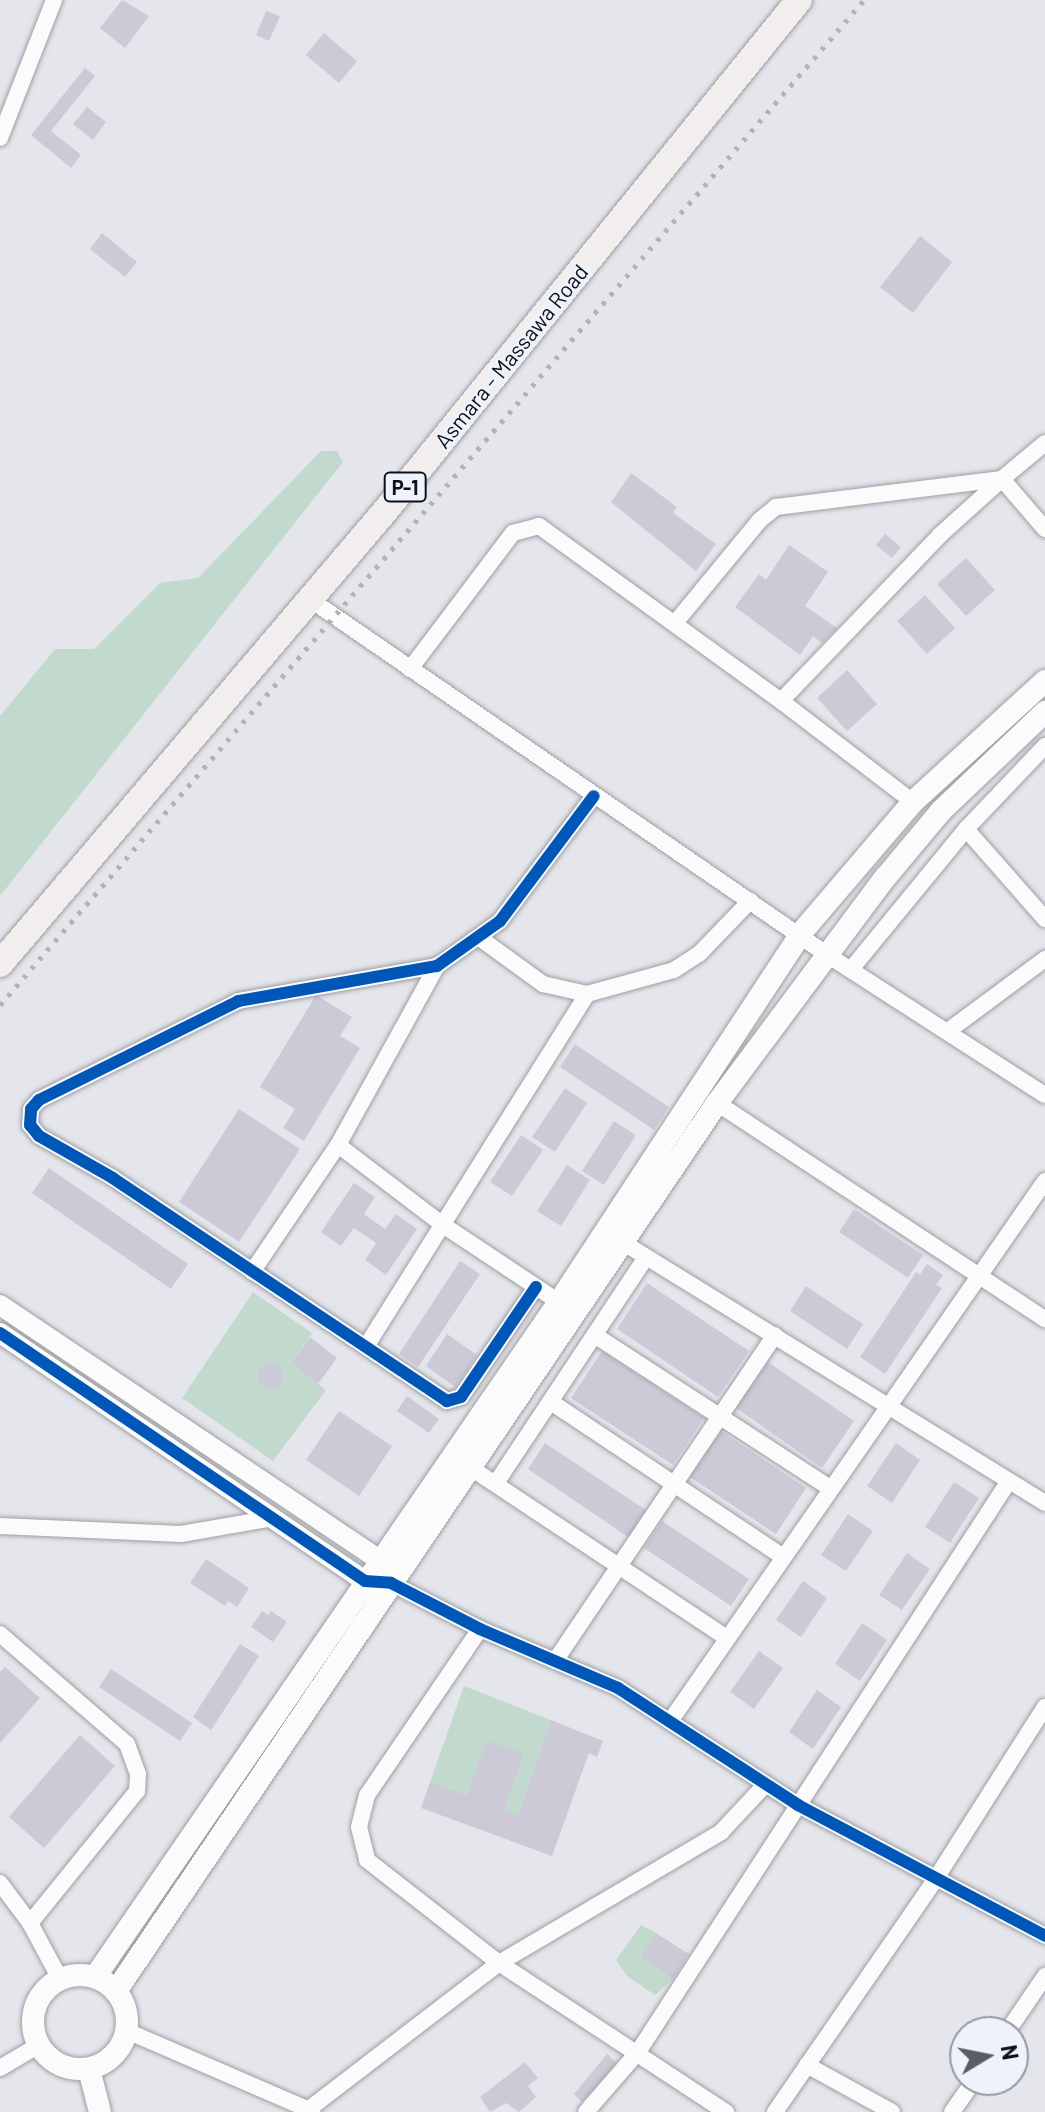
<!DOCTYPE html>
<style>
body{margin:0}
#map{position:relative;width:1045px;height:2112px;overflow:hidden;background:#e4e6ec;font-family:Barlow,sans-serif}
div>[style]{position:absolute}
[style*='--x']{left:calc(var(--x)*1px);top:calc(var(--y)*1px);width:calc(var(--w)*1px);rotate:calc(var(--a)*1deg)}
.green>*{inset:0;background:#c2dace}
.building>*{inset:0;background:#cccad7}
.round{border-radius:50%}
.roads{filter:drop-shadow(0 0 2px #9d9fa3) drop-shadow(0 0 2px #9d9fa3)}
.minor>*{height:16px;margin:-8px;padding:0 8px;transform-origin:8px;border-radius:8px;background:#fbfbfc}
.tertiary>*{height:20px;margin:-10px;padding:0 10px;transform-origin:10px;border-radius:10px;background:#fbfbfc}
.secondary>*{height:22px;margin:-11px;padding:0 11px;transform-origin:11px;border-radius:11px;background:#fbfbfc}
.secondary>.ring{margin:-11px;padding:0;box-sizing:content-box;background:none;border:22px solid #fbfbfc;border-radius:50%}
.trunk>*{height:26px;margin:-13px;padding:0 13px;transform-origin:13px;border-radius:13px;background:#f2eeee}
.rail>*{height:5px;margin-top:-2.5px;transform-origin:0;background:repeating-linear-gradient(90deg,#b3b3b4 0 4px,transparent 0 12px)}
.cycleway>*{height:12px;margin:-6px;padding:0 6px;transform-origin:6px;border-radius:6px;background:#0057b8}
span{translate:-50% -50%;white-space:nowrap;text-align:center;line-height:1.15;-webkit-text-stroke:6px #edf2fd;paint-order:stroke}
.shield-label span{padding:2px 6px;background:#edf2fd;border:2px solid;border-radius:6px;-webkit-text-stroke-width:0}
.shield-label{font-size:20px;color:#101115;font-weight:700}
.street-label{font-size:22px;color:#101115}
.north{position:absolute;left:949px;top:2016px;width:80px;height:80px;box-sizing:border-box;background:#edf2fd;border:2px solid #9598a0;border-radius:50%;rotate:80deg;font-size:22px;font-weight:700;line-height:32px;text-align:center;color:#101115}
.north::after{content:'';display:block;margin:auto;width:28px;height:36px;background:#5a5c60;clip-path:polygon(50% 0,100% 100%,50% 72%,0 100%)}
</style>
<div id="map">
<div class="green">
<div style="clip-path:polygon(321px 451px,337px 451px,343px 462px,0 896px,0 716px,55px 649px,94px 649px,160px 583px,198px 578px)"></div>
<div style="clip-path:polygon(253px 1292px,312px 1333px,291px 1363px,326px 1390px,273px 1461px,182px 1398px)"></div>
<div style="clip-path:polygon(464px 1686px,551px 1720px,518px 1815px,504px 1810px,523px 1753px,486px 1740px,467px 1795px,430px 1782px)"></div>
<div style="clip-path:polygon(641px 1925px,656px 1933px,640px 1958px,673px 1979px,655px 1995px,627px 1976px,616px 1960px)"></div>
</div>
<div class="building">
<div style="clip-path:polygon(122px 0,149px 16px,125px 48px,100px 28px)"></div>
<div style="clip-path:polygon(266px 11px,280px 16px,269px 41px,256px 35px)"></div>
<div style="clip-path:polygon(324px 33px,357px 61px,339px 83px,306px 55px)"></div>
<div style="clip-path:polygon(85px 68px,95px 76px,51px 131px,81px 155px,71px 168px,31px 135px)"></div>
<div style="clip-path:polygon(87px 107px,106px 122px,93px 140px,73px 124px)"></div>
<div style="clip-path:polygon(102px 233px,137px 262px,125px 277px,90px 249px)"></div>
<div style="clip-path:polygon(920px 236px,952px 262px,913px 313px,880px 287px)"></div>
<div style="clip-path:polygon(631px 473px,677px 507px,673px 513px,716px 544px,696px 571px,611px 502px)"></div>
<div style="clip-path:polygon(885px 534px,901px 547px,892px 558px,876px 545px)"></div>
<div style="clip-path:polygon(789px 545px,828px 572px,805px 606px,837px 628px,822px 643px,813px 636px,800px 655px,735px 607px,759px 574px,766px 580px)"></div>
<div style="clip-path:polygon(966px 558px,995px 590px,966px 616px,937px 584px)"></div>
<div style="clip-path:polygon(925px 595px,955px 628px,927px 654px,897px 621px)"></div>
<div style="clip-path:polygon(847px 670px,877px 704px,847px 731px,817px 698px)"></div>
<div style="clip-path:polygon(316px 995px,352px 1017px,340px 1036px,360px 1048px,304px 1141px,283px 1128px,295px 1109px,260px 1087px)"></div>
<div style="clip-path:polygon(575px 1044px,669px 1107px,654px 1130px,560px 1067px)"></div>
<div style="clip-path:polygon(565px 1088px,587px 1103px,555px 1152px,532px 1137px)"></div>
<div style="clip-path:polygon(239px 1109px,300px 1149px,239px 1242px,179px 1202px)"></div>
<div style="clip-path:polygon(614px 1121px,636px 1135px,604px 1185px,582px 1171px)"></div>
<div style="clip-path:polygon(521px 1135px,543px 1150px,512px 1196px,490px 1182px)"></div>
<div style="clip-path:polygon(567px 1165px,590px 1180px,561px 1226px,537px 1211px)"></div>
<div style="clip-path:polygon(49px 1168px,188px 1264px,171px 1289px,32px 1193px)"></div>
<div style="clip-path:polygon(354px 1183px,375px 1197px,364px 1214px,385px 1229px,396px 1214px,417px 1229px,386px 1275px,365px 1260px,376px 1243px,354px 1228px,341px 1246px,321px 1232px)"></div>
<div style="clip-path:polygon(854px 1209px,923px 1255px,908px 1278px,839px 1232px)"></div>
<div style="clip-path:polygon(460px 1261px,480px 1274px,418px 1367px,399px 1354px)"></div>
<div style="clip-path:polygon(927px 1264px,943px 1275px,936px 1285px,942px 1288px,885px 1374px,860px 1357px,916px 1272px,920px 1275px)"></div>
<div style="clip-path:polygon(647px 1283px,749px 1351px,718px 1397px,617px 1329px)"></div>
<div style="clip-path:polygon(806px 1286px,863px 1324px,847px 1349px,790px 1311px)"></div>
<div style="clip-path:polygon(447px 1334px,477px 1355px,455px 1387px,426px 1366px)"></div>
<div style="clip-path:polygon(310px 1337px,337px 1358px,318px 1384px,291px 1363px)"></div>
<div style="clip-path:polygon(602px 1351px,704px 1418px,673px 1465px,571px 1398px)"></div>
<div style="clip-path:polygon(768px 1362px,854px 1421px,822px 1468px,736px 1408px)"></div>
<div class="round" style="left:257px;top:1363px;width:26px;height:26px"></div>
<div style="clip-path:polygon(407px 1396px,439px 1419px,429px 1433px,397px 1411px)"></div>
<div style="clip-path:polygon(339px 1411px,392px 1446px,359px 1496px,306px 1460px)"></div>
<div style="clip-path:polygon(721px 1431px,806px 1488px,776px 1534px,690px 1477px)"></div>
<div style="clip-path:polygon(545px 1443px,646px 1510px,628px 1537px,528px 1469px)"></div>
<div style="clip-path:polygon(896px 1443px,920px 1460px,892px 1503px,867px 1486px)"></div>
<div style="clip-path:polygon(954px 1482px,979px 1498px,950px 1543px,925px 1527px)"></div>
<div style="clip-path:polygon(848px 1514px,873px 1531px,846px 1571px,821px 1555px)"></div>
<div style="clip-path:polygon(662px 1521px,749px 1579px,731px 1606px,644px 1548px)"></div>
<div style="clip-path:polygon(907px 1553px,930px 1569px,902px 1610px,879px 1595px)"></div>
<div style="clip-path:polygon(206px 1559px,249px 1588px,237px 1607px,228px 1601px,225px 1606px,190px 1583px)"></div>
<div style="clip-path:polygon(803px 1581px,827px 1598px,801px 1637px,776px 1620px)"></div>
<div style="clip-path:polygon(262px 1611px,268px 1615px,271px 1611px,287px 1622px,273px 1642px,251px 1627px)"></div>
<div style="clip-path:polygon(862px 1623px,887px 1640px,860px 1681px,835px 1664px)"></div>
<div style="clip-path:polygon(240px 1644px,259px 1656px,211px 1730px,193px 1717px)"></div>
<div style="clip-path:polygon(759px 1651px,783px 1668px,754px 1709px,730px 1692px)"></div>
<div style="clip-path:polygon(5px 1667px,40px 1698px,0 1743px,0 1672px)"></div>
<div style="clip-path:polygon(111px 1669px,192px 1723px,180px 1741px,99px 1687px)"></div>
<div style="clip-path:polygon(817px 1690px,841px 1707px,813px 1749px,789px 1732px)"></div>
<div style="clip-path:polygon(551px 1720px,603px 1741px,597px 1757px,589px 1753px,552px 1856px,421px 1808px,430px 1782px,467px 1795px,486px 1740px,524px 1753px,504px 1810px,518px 1815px)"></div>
<div style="clip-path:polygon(80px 1735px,115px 1766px,44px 1848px,9px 1817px)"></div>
<div style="clip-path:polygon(656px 1933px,689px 1954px,673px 1979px,640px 1958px)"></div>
<div style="clip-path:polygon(607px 2054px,617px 2063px,582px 2102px,574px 2094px)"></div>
<div style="clip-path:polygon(525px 2062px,538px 2078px,528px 2086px,536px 2097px,519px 2112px,506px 2103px,490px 2112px,480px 2097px)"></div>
</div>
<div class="roads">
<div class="minor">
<div style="--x:0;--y:138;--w:148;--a:-68.6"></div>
<div style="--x:1045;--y:443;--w:56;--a:140.1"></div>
<div style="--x:1002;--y:479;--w:66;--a:49.3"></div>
<div style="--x:311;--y:600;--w:625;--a:34.5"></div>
<div style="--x:826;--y:954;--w:260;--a:32.8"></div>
<div style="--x:675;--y:623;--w:134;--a:-50.5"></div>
<div style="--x:760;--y:520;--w:21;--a:-39"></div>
<div style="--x:776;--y:507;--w:228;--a:-7.1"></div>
<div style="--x:410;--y:669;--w:171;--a:-52.9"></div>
<div style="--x:513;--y:533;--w:27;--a:-15"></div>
<div style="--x:539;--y:526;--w:299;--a:35.9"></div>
<div style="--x:913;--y:802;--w:166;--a:-142.6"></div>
<div style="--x:781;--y:701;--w:230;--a:-46.2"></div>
<div style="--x:940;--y:535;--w:84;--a:-42.1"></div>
<div style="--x:966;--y:829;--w:120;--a:48.7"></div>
<div style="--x:481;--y:939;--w:77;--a:36"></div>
<div style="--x:543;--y:984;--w:45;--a:12.8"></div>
<div style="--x:587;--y:994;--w:90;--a:-15.4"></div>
<div style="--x:674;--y:970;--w:30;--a:-33"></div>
<div style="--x:699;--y:954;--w:74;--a:-46.1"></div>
<div style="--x:852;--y:968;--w:180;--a:-50.6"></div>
<div style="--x:966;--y:829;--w:115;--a:-46.4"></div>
<div style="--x:948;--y:1031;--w:121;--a:-36.6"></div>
<div style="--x:717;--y:1103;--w:393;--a:33.4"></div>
<div style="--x:338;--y:1145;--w:132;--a:37.3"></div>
<div style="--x:443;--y:1225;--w:139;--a:33.6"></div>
<div style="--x:614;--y:1237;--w:506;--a:31.68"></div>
<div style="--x:252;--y:1272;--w:153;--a:-55.9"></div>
<div style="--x:338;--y:1145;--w:205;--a:-61.1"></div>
<div style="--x:536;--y:1287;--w:133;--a:124.3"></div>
<div style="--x:461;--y:1397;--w:15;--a:164"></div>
<div style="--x:447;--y:1401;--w:402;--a:-146.3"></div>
<div style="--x:113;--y:1178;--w:85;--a:-150.4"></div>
<div style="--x:39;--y:1136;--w:14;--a:-129"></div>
<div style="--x:30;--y:1125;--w:16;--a:-86"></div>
<div style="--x:31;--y:1109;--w:12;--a:-48"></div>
<div style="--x:39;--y:1100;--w:222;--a:-26.4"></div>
<div style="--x:238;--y:1001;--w:202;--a:-10"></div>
<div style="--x:437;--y:966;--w:77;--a:-35.5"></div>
<div style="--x:500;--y:921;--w:156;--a:-53.1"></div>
<div style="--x:596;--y:1336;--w:279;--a:33"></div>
<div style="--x:367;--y:1345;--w:414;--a:-57.9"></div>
<div style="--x:551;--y:1402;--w:279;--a:33.7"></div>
<div style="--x:471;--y:1468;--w:307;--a:33.6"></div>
<div style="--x:496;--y:1483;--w:271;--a:-56.4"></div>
<div style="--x:0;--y:1526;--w:181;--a:2.5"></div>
<div style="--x:181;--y:1534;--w:93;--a:-9.9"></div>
<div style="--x:391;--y:1583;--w:100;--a:27.3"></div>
<div style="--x:480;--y:1629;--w:150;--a:23.1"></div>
<div style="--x:618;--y:1688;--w:215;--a:33"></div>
<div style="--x:798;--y:1805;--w:280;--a:27.9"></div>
<div style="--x:480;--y:1629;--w:201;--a:124.2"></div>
<div style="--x:367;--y:1795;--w:33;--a:104"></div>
<div style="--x:359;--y:1827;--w:34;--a:76"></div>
<div style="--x:367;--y:1860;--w:167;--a:38"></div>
<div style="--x:499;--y:1963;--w:272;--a:33.3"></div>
<div style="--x:0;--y:1634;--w:168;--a:40.9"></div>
<div style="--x:127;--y:1744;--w:32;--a:70"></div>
<div style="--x:138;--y:1774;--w:17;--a:93"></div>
<div style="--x:137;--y:1791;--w:170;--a:129"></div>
<div style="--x:555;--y:1661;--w:393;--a:-56"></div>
<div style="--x:671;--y:1720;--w:656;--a:-55.24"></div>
<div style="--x:0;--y:1883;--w:50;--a:53.1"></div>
<div style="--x:30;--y:1923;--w:64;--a:61.8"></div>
<div style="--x:127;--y:2031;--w:202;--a:23.4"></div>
<div style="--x:1007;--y:2032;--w:68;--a:-55.8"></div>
<div style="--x:807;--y:2065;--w:97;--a:28.9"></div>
<div style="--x:0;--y:2068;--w:45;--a:-30.5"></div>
<div style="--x:305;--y:2112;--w:245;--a:-37.5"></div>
<div style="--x:499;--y:1963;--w:258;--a:-30.5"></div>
<div style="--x:721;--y:1832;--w:64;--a:-46.9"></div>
<div style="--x:586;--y:2112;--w:79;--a:-49.1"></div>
<div style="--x:638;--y:2052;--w:681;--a:-56.99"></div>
<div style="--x:775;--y:2112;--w:282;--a:-55.4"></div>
<div style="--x:935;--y:1880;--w:205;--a:-57.6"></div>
<div style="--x:952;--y:2112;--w:39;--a:-55"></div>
</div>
<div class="tertiary">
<div style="--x:0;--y:1305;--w:457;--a:33.9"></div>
<div style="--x:379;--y:1560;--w:18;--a:63"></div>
<div style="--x:0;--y:1333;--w:441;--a:34.2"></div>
<div style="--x:365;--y:1581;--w:18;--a:3"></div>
</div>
<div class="secondary">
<div class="ring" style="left:33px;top:1975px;width:72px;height:72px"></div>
<div style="--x:95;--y:1977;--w:819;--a:-55.5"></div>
<div style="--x:559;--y:1302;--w:441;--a:-56.7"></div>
<div style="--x:801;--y:933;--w:172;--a:-49.5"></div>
<div style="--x:913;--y:802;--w:179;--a:-42.5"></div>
<div style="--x:116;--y:1991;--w:1072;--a:-55.91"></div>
<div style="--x:717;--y:1103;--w:281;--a:-53.3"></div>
<div style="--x:885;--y:878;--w:87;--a:-50.1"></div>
<div style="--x:941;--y:811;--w:144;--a:-43.6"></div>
<div style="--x:89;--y:2069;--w:44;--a:75.7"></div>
</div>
<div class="trunk">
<div style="--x:0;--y:964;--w:596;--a:-49.63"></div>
<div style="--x:386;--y:510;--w:656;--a:-51"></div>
</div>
</div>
<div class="rail">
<div style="--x:0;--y:1005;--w:1325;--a:-49.31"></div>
</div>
<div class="cycleway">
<div style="--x:536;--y:1287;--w:133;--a:124.3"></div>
<div style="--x:461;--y:1397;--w:15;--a:164"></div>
<div style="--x:447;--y:1401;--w:402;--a:-146.3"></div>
<div style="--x:113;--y:1178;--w:85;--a:-150.4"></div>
<div style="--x:39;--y:1136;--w:14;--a:-129"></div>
<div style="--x:30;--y:1125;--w:16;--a:-86"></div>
<div style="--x:31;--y:1109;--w:12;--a:-48"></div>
<div style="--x:39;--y:1100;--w:222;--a:-26.4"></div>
<div style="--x:238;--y:1001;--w:202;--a:-10"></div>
<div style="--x:437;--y:966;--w:77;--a:-35.5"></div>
<div style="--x:500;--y:921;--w:156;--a:-53.1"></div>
<div style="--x:0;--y:1333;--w:441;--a:34.2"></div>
<div style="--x:365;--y:1581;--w:26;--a:4"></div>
<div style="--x:391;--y:1583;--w:100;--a:27.3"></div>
<div style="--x:480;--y:1629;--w:150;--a:23.1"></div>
<div style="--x:618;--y:1688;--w:215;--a:33"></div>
<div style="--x:798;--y:1805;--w:280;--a:27.9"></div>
</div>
<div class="shield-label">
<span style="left:405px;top:487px">P-1</span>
</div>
<div class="street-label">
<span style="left:511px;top:356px;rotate:-51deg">Asmara - Massawa Road</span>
</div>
<div class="north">N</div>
</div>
